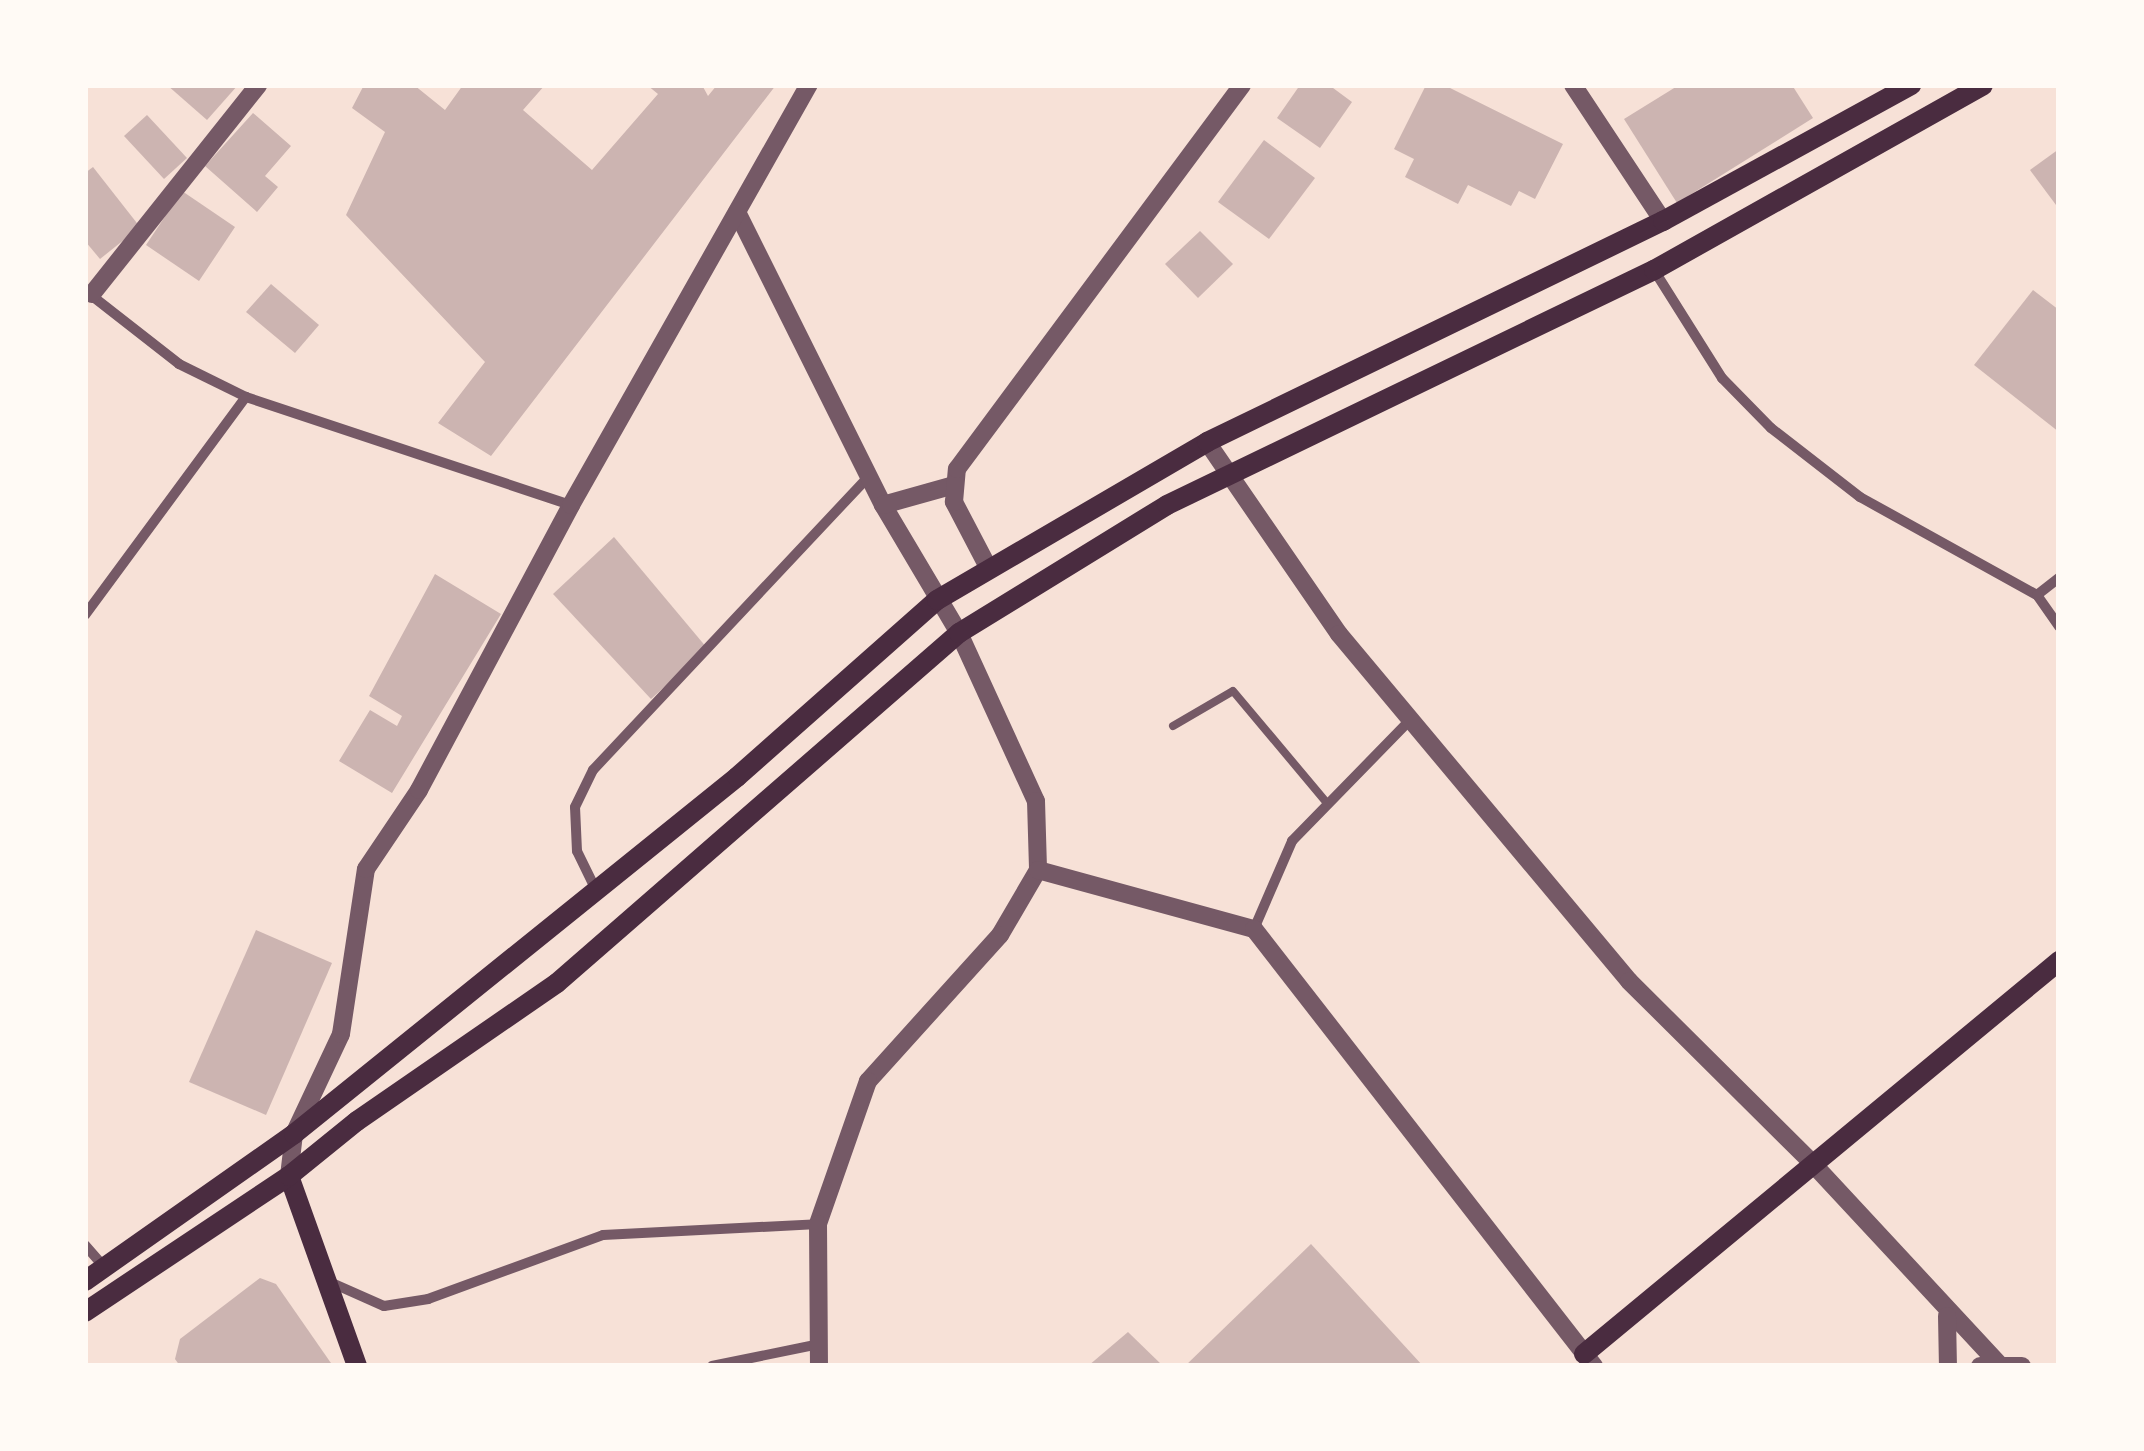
<!DOCTYPE html>
<style>
body{margin:0}
#map{position:relative;width:2144px;height:1451px;overflow:hidden;background:#f7e1d7;font-family:"Asap Condensed",sans-serif}
div>[style]{position:absolute}
[style*='--x']{left:calc(var(--x)*1px);top:calc(var(--y)*1px);width:calc(var(--w)*1px);rotate:calc(var(--a)*1deg)}
.building>*{inset:0;background:#ccb4b1}
.service>*{height:8px;margin:-4px;padding:0 4px;transform-origin:4px;border-radius:4px;background:#755966}
.minor>*{height:10px;margin:-5px;padding:0 5px;transform-origin:5px;border-radius:5px;background:#755966}
.tertiary>*{height:18px;margin:-9px;padding:0 9px;transform-origin:9px;border-radius:9px;background:#755966}
.secondary>*{height:20px;margin:-10px;padding:0 10px;transform-origin:10px;border-radius:10px;background:#4a2c40}
span{translate:-50% -50%;white-space:nowrap;text-align:center;line-height:1.15;-webkit-text-stroke:9px #fffaf5;paint-order:stroke}
.frame{position:absolute;inset:0;border:88px solid #fffaf5;pointer-events:none}
</style>
<div id="map">
<div class="building">
<div style="clip-path:polygon(167px 85px,238px 85px,207px 120px)"></div>
<div style="clip-path:polygon(364px 85px,414px 85px,445px 110px,463px 85px,545px 85px,523px 110px,592px 170px,658px 94px,647px 85px,702px 85px,708px 96px,717px 85px,776px 85px,491px 456px,438px 423px,485px 362px,346px 215px,385px 132px,352px 108px)"></div>
<div style="clip-path:polygon(1300px 85px,1329px 85px,1352px 102px,1320px 148px,1277px 118px)"></div>
<div style="clip-path:polygon(1426px 85px,1444px 85px,1563px 144px,1535px 199px,1519px 191px,1511px 206px,1468px 185px,1458px 204px,1405px 177px,1414px 159px,1394px 149px)"></div>
<div style="clip-path:polygon(1679px 85px,1792px 85px,1813px 118px,1677px 203px,1624px 119px)"></div>
<div style="clip-path:polygon(253px 113px,291px 146px,265px 176px,278px 187px,257px 212px,205px 166px)"></div>
<div style="clip-path:polygon(147px 115px,187px 158px,164px 179px,124px 136px)"></div>
<div style="clip-path:polygon(1264px 140px,1315px 178px,1269px 239px,1218px 202px)"></div>
<div style="clip-path:polygon(2059px 149px,2059px 209px,2030px 170px)"></div>
<div style="clip-path:polygon(93px 167px,140px 227px,100px 259px,85px 241px,85px 173px)"></div>
<div style="clip-path:polygon(182px 191px,235px 227px,199px 281px,146px 245px)"></div>
<div style="clip-path:polygon(1200px 231px,1233px 264px,1198px 298px,1165px 264px)"></div>
<div style="clip-path:polygon(271px 284px,319px 325px,295px 353px,246px 312px)"></div>
<div style="clip-path:polygon(2033px 290px,2059px 310px,2059px 432px,1974px 365px)"></div>
<div style="clip-path:polygon(614px 537px,707px 648px,651px 699px,553px 594px)"></div>
<div style="clip-path:polygon(435px 574px,501px 614px,392px 793px,339px 761px,370px 710px,397px 726px,402px 716px,369px 696px)"></div>
<div style="clip-path:polygon(256px 930px,332px 963px,266px 1115px,189px 1082px)"></div>
<div style="clip-path:polygon(1311px 1244px,1423px 1366px,1185px 1366px)"></div>
<div style="clip-path:polygon(260px 1278px,276px 1284px,333px 1366px,180px 1366px,175px 1359px,180px 1339px)"></div>
<div style="clip-path:polygon(1128px 1332px,1163px 1366px,1088px 1366px)"></div>
</div>
<div class="service">
<div style="--x:1173;--y:726;--w:69;--a:-30.3"></div>
<div style="--x:1233;--y:691;--w:145;--a:50"></div>
</div>
<div class="minor">
<div style="--x:1654;--y:270;--w:128;--a:57.8"></div>
<div style="--x:1722;--y:378;--w:70;--a:45.6"></div>
<div style="--x:1771;--y:428;--w:113;--a:37.8"></div>
<div style="--x:1860;--y:497;--w:202;--a:29"></div>
<div style="--x:2037;--y:595;--w:39;--a:55"></div>
<div style="--x:87;--y:292;--w:117;--a:38"></div>
<div style="--x:179;--y:364;--w:75;--a:26.2"></div>
<div style="--x:246;--y:397;--w:342;--a:18.4"></div>
<div style="--x:2037;--y:595;--w:28;--a:-38"></div>
<div style="--x:85;--y:615;--w:271;--a:-53.6"></div>
<div style="--x:596;--y:890;--w:43;--a:-116"></div>
<div style="--x:577;--y:851;--w:44;--a:-92.6"></div>
<div style="--x:575;--y:807;--w:41;--a:-64.1"></div>
<div style="--x:593;--y:770;--w:402;--a:-46.8"></div>
<div style="--x:1254;--y:929;--w:96;--a:-66.6"></div>
<div style="--x:1292;--y:841;--w:169;--a:-45.7"></div>
<div style="--x:85;--y:1245;--w:29;--a:49"></div>
<div style="--x:332;--y:1283;--w:57;--a:23.9"></div>
<div style="--x:384;--y:1306;--w:45;--a:-9"></div>
<div style="--x:428;--y:1299;--w:186;--a:-20.1"></div>
<div style="--x:603;--y:1235;--w:215;--a:-2.9"></div>
<div style="--x:712;--y:1366;--w:109;--a:-11.6"></div>
</div>
<div class="tertiary">
<div style="--x:1573;--y:85;--w:163;--a:56.5"></div>
<div style="--x:737;--y:212;--w:327;--a:63.5"></div>
<div style="--x:883;--y:505;--w:149;--a:59.3"></div>
<div style="--x:959;--y:633;--w:185;--a:65.4"></div>
<div style="--x:1036;--y:801;--w:69;--a:88.3"></div>
<div style="--x:1038;--y:870;--w:75;--a:120.3"></div>
<div style="--x:1000;--y:935;--w:197;--a:132.1"></div>
<div style="--x:868;--y:1081;--w:151;--a:109.3"></div>
<div style="--x:818;--y:1224;--w:142;--a:89.6"></div>
<div style="--x:92;--y:294;--w:267;--a:-51.5"></div>
<div style="--x:1207;--y:442;--w:233;--a:55.5"></div>
<div style="--x:1339;--y:634;--w:452;--a:50.1"></div>
<div style="--x:1629;--y:981;--w:261;--a:44.8"></div>
<div style="--x:1814;--y:1165;--w:270;--a:47.1"></div>
<div style="--x:883;--y:505;--w:74;--a:-15.7"></div>
<div style="--x:989;--y:569;--w:76;--a:-117.6"></div>
<div style="--x:954;--y:502;--w:33;--a:-85"></div>
<div style="--x:957;--y:469;--w:478;--a:-53.4"></div>
<div style="--x:1038;--y:870;--w:224;--a:15.3"></div>
<div style="--x:1254;--y:929;--w:554;--a:52.12"></div>
<div style="--x:289;--y:1176;--w:42;--a:-83.2"></div>
<div style="--x:294;--y:1134;--w:110;--a:-64.8"></div>
<div style="--x:341;--y:1034;--w:167;--a:-81.4"></div>
<div style="--x:366;--y:869;--w:95;--a:-56.1"></div>
<div style="--x:419;--y:790;--w:323;--a:-61.9"></div>
<div style="--x:571;--y:505;--w:483;--a:-60.5"></div>
<div style="--x:1947;--y:1316;--w:50;--a:88.9"></div>
<div style="--x:1980;--y:1366;--w:42;--a:0"></div>
</div>
<div class="secondary">
<div style="--x:289;--y:1176;--w:202;--a:70.3"></div>
<div style="--x:85;--y:1281;--w:256;--a:-35.1"></div>
<div style="--x:294;--y:1134;--w:569;--a:-38.86"></div>
<div style="--x:737;--y:777;--w:267;--a:-41.5"></div>
<div style="--x:937;--y:600;--w:313;--a:-30.3"></div>
<div style="--x:1207;--y:442;--w:507;--a:-25.86"></div>
<div style="--x:1663;--y:221;--w:283;--a:-28.7"></div>
<div style="--x:85;--y:1312;--w:245;--a:-33.7"></div>
<div style="--x:289;--y:1176;--w:87;--a:-39"></div>
<div style="--x:357;--y:1121;--w:243;--a:-34.6"></div>
<div style="--x:557;--y:983;--w:533;--a:-41.04"></div>
<div style="--x:959;--y:633;--w:244;--a:-31.6"></div>
<div style="--x:1167;--y:505;--w:541;--a:-25.76"></div>
<div style="--x:1654;--y:270;--w:377;--a:-29.3"></div>
<div style="--x:1584;--y:1354;--w:617;--a:-39.6"></div>
</div>
<div class="frame"></div>
</div>
